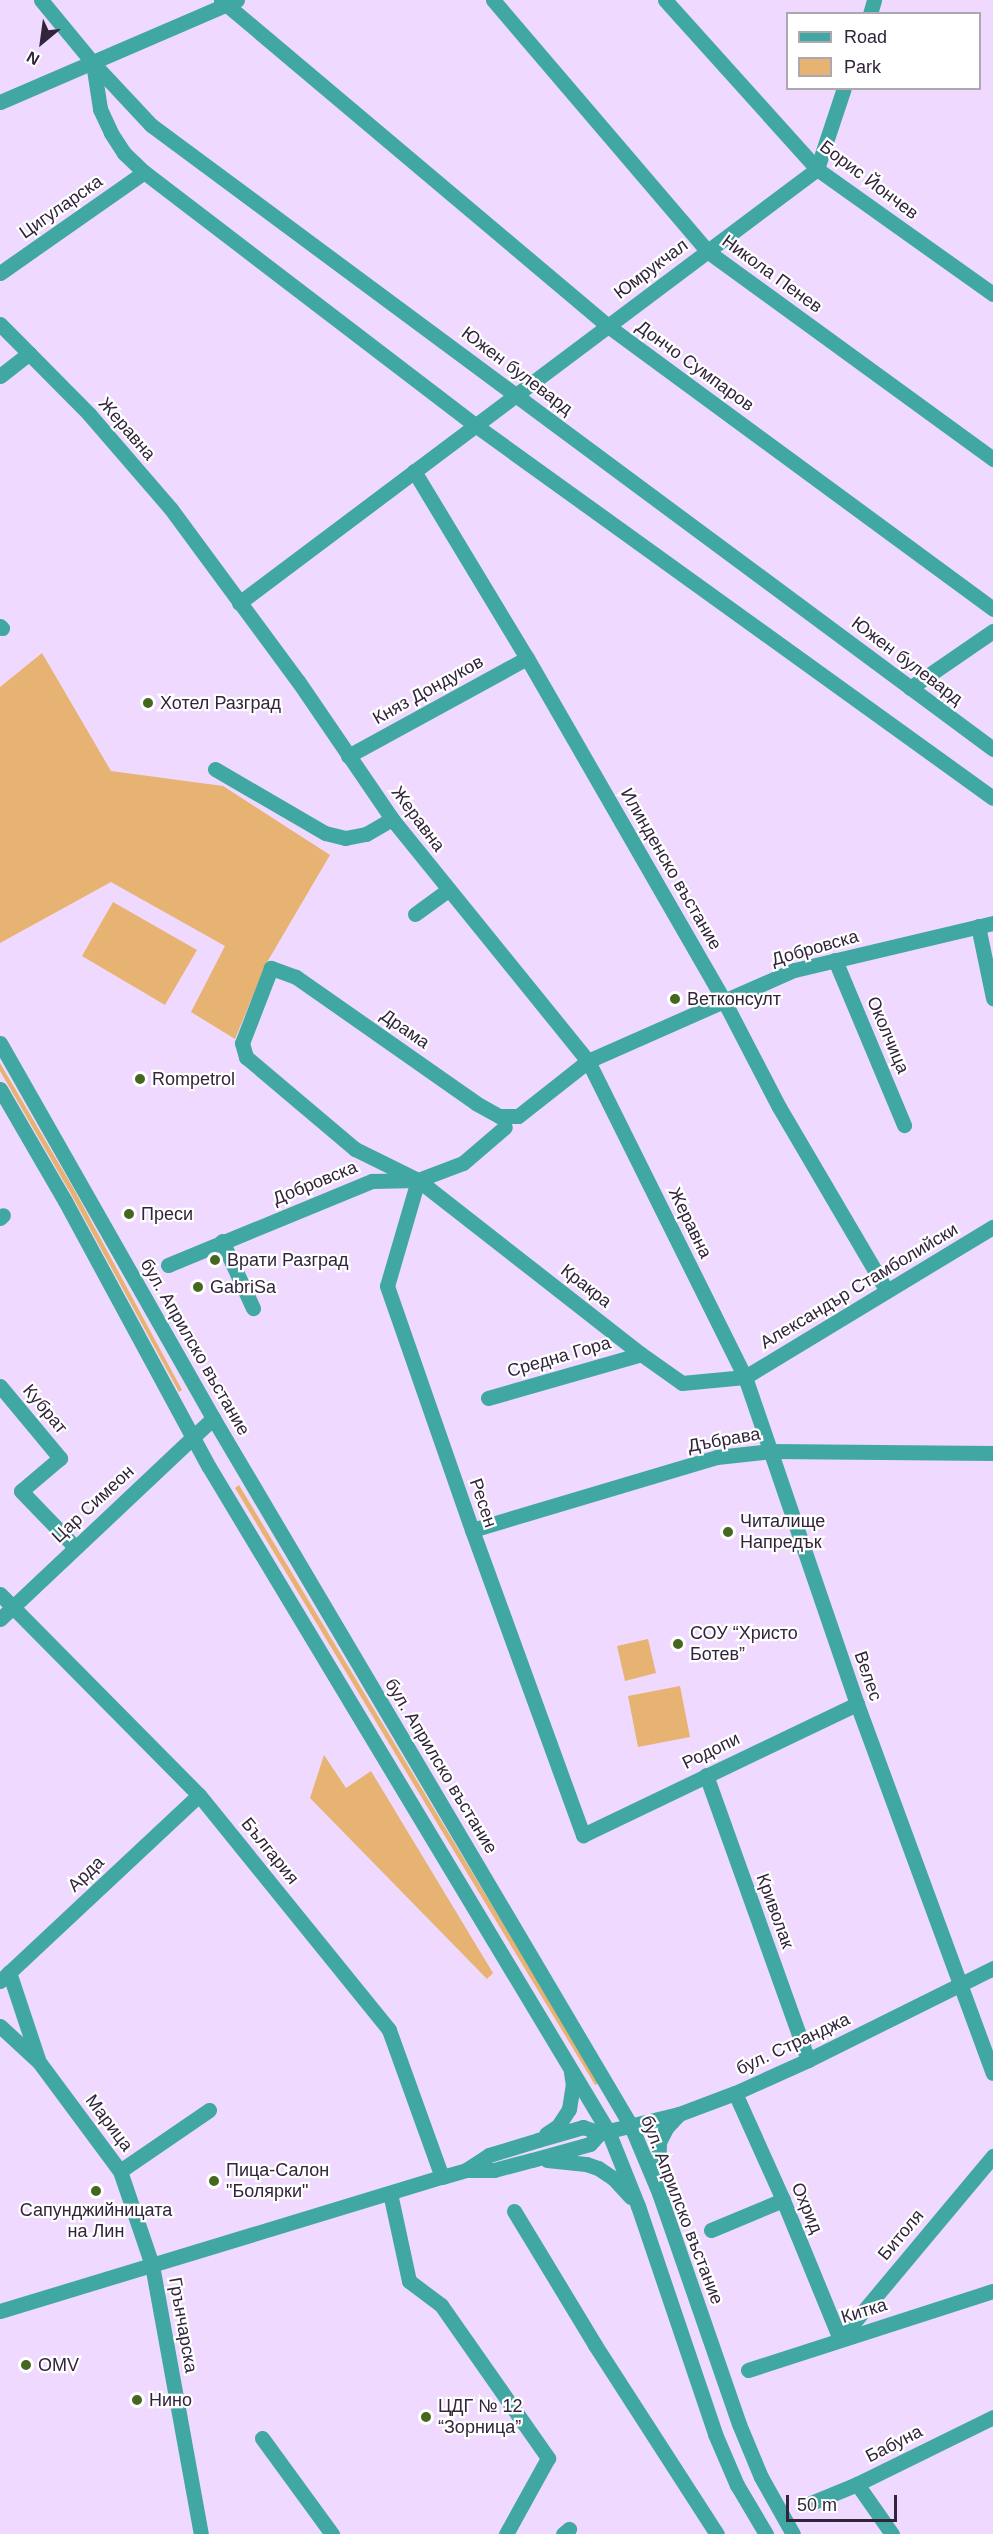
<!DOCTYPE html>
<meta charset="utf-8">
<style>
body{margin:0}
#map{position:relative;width:993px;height:2534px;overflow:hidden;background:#efd9fe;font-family:Arial,sans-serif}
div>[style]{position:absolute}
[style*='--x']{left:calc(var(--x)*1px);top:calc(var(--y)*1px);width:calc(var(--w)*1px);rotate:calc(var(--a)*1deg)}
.green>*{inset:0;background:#e7b372}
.minor>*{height:15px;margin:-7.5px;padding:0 7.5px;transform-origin:7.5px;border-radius:7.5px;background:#41a7a3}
.dots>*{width:16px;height:16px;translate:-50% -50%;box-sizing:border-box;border:3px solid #fff;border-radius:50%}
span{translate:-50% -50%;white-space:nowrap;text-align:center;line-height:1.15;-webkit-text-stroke:4.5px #fff;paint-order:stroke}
.street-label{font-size:18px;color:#32243b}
.poi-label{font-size:18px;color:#32243b}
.left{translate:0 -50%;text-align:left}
.legend{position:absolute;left:786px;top:12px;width:195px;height:78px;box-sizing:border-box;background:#fff;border:2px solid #ada7b1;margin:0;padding:8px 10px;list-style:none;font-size:18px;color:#32243b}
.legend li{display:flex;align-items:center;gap:12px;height:30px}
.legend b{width:30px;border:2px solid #ada7b1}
.north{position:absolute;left:12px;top:12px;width:60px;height:60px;-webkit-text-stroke:4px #fff;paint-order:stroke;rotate:209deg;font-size:16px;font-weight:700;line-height:24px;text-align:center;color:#32243b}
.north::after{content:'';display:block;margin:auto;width:21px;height:27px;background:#32243b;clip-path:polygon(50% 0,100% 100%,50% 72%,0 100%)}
.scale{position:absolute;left:786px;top:2495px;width:111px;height:27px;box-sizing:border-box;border:3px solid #32243b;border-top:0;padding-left:8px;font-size:18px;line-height:21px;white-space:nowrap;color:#32243b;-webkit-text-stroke:4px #fff;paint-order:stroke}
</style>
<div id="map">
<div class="green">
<div style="clip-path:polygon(42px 653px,111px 771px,223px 786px,330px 855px,266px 964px,235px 1039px,191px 1012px,225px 946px,111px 882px,0 943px,0 687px)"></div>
<div style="clip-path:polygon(113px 902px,197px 950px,165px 1005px,82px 956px)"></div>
<div style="clip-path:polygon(0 1063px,75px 1191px,182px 1390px,179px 1392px,71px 1194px,0 1071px)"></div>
<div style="clip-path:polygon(239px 1485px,599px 2083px,595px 2085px,235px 1488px)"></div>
<div style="clip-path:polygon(648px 1639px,656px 1673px,625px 1681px,617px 1646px)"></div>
<div style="clip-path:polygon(680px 1686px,690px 1737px,638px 1747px,628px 1696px)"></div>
<div style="clip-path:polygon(324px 1755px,346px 1788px,371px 1771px,493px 1973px,487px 1979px,310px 1798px)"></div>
</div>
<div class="minor">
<div style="--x:41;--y:0;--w:82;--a:50.5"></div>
<div style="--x:93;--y:63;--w:85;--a:46.9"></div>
<div style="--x:151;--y:125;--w:1048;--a:36.54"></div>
<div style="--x:221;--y:0;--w:506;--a:40.11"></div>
<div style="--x:608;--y:326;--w:478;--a:36.3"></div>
<div style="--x:493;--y:0;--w:330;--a:49.5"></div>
<div style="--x:707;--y:251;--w:354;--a:36"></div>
<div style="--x:665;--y:0;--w:227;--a:48"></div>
<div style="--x:817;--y:169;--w:216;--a:35.4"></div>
<div style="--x:870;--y:14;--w:15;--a:-74"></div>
<div style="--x:93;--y:63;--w:47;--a:81.3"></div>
<div style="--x:100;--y:109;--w:26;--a:65"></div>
<div style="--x:111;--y:133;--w:24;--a:57"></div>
<div style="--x:124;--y:153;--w:28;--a:44"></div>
<div style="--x:144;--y:172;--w:417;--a:37.4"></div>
<div style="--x:475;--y:425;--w:638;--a:35.76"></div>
<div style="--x:0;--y:102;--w:258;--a:-23.3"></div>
<div style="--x:0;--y:273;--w:176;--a:-35"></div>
<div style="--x:0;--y:324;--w:127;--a:45.3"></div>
<div style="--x:89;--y:414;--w:125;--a:49.2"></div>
<div style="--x:171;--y:509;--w:214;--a:53.6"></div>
<div style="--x:298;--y:681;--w:167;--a:55.7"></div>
<div style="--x:392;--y:819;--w:311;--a:51"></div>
<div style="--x:588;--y:1061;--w:353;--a:63.6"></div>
<div style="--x:745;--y:1377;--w:346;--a:71.1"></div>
<div style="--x:857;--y:1704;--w:393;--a:69.8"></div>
<div style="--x:0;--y:376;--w:37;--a:-38"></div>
<div style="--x:414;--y:471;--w:218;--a:58.9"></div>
<div style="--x:527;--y:658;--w:396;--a:60.1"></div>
<div style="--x:724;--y:1001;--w:119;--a:62.6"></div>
<div style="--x:779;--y:1107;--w:213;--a:59.6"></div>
<div style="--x:239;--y:603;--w:723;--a:-36.9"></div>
<div style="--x:817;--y:169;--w:85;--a:-71.6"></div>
<div style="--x:0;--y:626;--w:3;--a:45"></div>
<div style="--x:910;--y:688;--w:101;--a:-34.5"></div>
<div style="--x:348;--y:756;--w:204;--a:-28.7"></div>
<div style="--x:215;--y:769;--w:127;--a:30.2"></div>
<div style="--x:325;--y:833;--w:21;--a:14"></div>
<div style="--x:345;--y:838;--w:21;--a:-11"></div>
<div style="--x:366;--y:834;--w:30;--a:-30"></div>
<div style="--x:415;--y:914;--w:41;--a:-36"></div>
<div style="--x:993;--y:923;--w:204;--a:166.7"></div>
<div style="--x:794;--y:970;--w:225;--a:156.2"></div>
<div style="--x:588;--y:1061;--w:89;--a:141.8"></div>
<div style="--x:518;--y:1116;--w:19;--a:180"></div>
<div style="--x:499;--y:1116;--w:26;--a:-151"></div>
<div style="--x:476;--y:1103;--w:220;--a:-145"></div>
<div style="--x:296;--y:977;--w:27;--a:-160"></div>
<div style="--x:271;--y:968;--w:80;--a:111.1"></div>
<div style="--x:242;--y:1043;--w:15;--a:74"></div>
<div style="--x:246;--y:1057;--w:143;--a:40.2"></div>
<div style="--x:355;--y:1149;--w:70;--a:26.2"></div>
<div style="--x:418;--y:1180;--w:283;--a:38"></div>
<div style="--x:641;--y:1354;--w:50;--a:35.3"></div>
<div style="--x:682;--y:1383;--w:63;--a:-5.4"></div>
<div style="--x:745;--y:1377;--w:290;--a:-31.2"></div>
<div style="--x:978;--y:926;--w:74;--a:78.2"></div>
<div style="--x:835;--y:960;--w:179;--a:67.3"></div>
<div style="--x:0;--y:1043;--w:431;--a:60.4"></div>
<div style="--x:213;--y:1418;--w:822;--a:59.44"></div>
<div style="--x:631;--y:2126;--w:73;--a:67.3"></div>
<div style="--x:659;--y:2193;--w:244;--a:70.9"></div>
<div style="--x:739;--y:2424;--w:57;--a:67.5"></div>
<div style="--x:761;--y:2477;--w:65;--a:60.7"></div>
<div style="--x:0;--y:1089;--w:129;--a:59.9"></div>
<div style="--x:65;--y:1201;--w:302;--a:61.6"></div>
<div style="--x:209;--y:1467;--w:775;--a:59"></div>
<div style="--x:608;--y:2131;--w:81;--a:68.2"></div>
<div style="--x:638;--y:2206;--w:241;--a:71.3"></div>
<div style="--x:715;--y:2434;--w:56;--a:66.7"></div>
<div style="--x:737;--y:2485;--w:57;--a:59.4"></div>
<div style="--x:418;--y:1180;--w:110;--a:106.3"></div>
<div style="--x:387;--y:1286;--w:258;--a:70.8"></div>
<div style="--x:472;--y:1530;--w:325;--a:70"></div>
<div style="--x:583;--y:1835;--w:304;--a:-25.6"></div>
<div style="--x:0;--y:1218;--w:4;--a:-45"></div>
<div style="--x:222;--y:1241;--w:74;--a:65.2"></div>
<div style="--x:168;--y:1265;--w:221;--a:-22.4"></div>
<div style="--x:372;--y:1181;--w:46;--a:-1.2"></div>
<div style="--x:418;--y:1180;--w:48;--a:-20.7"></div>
<div style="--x:463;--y:1163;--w:55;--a:-40.6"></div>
<div style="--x:0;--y:1386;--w:94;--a:50.2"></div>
<div style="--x:60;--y:1458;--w:51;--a:139.8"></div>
<div style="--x:21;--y:1491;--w:78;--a:46"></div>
<div style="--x:488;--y:1398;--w:159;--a:-16"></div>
<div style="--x:472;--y:1530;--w:256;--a:-16.6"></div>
<div style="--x:717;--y:1457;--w:54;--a:-6.3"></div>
<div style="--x:771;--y:1451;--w:222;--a:0.5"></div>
<div style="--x:0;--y:1594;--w:283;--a:45.3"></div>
<div style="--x:199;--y:1795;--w:302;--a:51"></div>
<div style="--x:389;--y:2030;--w:156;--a:70.2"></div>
<div style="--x:0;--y:1619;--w:293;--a:-43.3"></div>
<div style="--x:706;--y:1775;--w:303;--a:70.3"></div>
<div style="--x:9;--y:1972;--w:92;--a:71.6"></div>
<div style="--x:0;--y:1981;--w:272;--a:-43.1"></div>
<div style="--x:0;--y:2026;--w:53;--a:42.7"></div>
<div style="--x:39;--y:2062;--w:136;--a:53.4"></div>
<div style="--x:120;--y:2171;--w:99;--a:71.2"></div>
<div style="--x:152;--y:2265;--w:273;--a:79.7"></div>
<div style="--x:735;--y:2093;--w:117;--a:65.8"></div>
<div style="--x:783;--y:2200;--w:150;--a:67.7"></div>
<div style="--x:840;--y:2339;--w:239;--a:-50.1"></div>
<div style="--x:546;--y:2134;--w:14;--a:-34"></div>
<div style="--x:558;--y:2126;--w:20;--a:-57"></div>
<div style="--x:569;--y:2109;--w:24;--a:-81"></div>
<div style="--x:573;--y:2085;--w:13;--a:-99"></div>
<div style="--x:547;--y:2160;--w:39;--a:6"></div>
<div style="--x:586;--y:2164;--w:13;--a:18"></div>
<div style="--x:598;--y:2168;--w:18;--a:34"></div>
<div style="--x:613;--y:2178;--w:26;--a:47"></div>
<div style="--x:466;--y:2170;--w:28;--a:0"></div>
<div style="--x:494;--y:2170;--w:39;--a:-15"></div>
<div style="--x:532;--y:2160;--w:60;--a:-15.4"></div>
<div style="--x:590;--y:2144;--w:15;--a:-48"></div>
<div style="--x:600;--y:2133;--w:81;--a:-13.5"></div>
<div style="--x:679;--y:2114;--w:60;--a:-20.6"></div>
<div style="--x:735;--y:2093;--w:80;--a:-24.3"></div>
<div style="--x:808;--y:2060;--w:207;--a:-26.4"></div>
<div style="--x:120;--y:2171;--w:108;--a:-34.4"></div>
<div style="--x:658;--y:2183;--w:41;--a:-88.6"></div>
<div style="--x:659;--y:2142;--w:16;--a:-63"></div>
<div style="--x:666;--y:2128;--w:19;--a:-47"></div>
<div style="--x:390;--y:2193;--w:90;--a:77.8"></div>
<div style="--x:409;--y:2281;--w:40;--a:37"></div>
<div style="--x:441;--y:2305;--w:187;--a:55"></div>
<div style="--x:548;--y:2458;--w:87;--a:118.9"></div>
<div style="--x:514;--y:2211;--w:157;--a:58.8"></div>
<div style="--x:595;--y:2345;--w:225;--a:57.2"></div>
<div style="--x:711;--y:2230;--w:78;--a:-22.6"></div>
<div style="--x:0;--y:2311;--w:462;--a:-16.9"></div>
<div style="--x:442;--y:2177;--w:25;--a:-16"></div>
<div style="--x:466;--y:2170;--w:27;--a:-33"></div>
<div style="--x:489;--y:2155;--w:51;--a:-17"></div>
<div style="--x:538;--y:2140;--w:47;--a:-16.1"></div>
<div style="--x:583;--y:2127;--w:18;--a:19"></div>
<div style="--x:748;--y:2370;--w:257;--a:-17.9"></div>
<div style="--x:262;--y:2438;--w:119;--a:53.9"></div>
<div style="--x:857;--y:2484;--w:61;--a:55"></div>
<div style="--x:811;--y:2503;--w:50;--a:-22.4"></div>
<div style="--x:857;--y:2484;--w:152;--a:-26.2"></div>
<div style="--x:563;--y:2534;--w:8;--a:-40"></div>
</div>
<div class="dots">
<div style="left:148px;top:703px;background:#456821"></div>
<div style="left:675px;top:999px;background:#456821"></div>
<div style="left:140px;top:1079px;background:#456821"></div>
<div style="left:129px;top:1214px;background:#456821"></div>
<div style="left:215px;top:1260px;background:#456821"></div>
<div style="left:198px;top:1287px;background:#456821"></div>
<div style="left:728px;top:1532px;background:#456821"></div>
<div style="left:678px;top:1644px;background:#456821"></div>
<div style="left:214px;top:2181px;background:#456821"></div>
<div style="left:96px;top:2191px;background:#456821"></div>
<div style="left:26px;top:2365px;background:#456821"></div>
<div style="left:137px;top:2400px;background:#456821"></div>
<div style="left:426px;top:2417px;background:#456821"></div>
</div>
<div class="street-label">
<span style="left:869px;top:180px;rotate:37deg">Борис Йончев</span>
<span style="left:61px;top:207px;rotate:-35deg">Цигуларска</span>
<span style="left:651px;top:269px;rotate:-37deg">Юмрукчал</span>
<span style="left:772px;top:274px;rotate:36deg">Никола Пенев</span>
<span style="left:695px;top:366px;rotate:36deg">Дончо Сумпаров</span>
<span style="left:517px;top:371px;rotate:37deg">Южен булевард</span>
<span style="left:127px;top:429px;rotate:49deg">Жеравна</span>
<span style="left:907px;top:661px;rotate:37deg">Южен булевард</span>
<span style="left:428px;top:690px;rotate:-29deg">Княз Дондуков</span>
<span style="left:418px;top:819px;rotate:53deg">Жеравна</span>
<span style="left:671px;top:869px;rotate:60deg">Илинденско въстание</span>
<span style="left:815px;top:948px;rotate:-16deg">Добровска</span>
<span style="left:405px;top:1029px;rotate:35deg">Драма</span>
<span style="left:888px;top:1035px;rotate:67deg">Околчица</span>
<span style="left:315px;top:1183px;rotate:-22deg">Добровска</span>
<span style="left:690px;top:1223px;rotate:64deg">Жеравна</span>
<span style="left:586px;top:1286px;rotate:38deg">Кракра</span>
<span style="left:859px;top:1286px;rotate:-31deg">Александър Стамболийски</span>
<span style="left:195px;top:1347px;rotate:60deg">бул. Априлско въстание</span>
<span style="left:559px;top:1357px;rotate:-16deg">Средна Гора</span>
<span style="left:45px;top:1409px;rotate:50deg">Кубрат</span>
<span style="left:724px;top:1440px;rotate:-10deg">Дъбрава</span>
<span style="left:483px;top:1503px;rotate:71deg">Ресен</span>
<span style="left:93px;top:1504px;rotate:-43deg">Цар Симеон</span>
<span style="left:868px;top:1676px;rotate:71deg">Велес</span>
<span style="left:711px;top:1751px;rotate:-26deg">Родопи</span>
<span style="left:441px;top:1766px;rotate:59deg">бул. Априлско въстание</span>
<span style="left:270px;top:1851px;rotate:51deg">България</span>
<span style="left:86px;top:1874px;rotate:-44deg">Арда</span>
<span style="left:775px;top:1911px;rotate:70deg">Криволак</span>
<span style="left:793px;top:2044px;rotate:-25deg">бул. Странджа</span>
<span style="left:109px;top:2123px;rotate:53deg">Марица</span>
<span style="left:807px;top:2208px;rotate:67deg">Охрид</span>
<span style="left:682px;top:2210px;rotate:69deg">бул. Априлско въстание</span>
<span style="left:901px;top:2235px;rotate:-50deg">Битоля</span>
<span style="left:864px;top:2311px;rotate:-17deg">Китка</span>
<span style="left:183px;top:2325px;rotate:80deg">Грънчарска</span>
<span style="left:894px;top:2444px;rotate:-27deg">Бабуна</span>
</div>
<div class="poi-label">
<span class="left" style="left:160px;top:703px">Хотел Разград</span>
<span class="left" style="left:687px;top:999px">Ветконсулт</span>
<span class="left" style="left:152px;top:1079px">Rompetrol</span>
<span class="left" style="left:141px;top:1214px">Преси</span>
<span class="left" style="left:227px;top:1260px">Врати Разград</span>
<span class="left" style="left:210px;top:1287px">GabriSa</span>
<span class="left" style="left:740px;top:1532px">Читалище<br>Напредък</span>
<span class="left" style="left:690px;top:1644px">СОУ “Христо<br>Ботев”</span>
<span class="left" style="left:226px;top:2181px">Пица-Салон<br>"Болярки"</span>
<span style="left:96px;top:2221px">Сапунджийницата<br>на Лин</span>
<span class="left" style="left:38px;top:2365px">OMV</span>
<span class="left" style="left:149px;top:2400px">Нино</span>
<span class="left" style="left:438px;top:2417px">ЦДГ № 12<br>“Зорница”</span>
</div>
<ul class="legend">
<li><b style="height:8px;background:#41a7a3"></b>Road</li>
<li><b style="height:16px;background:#e7b372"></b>Park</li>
</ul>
<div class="north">N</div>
<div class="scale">50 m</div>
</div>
